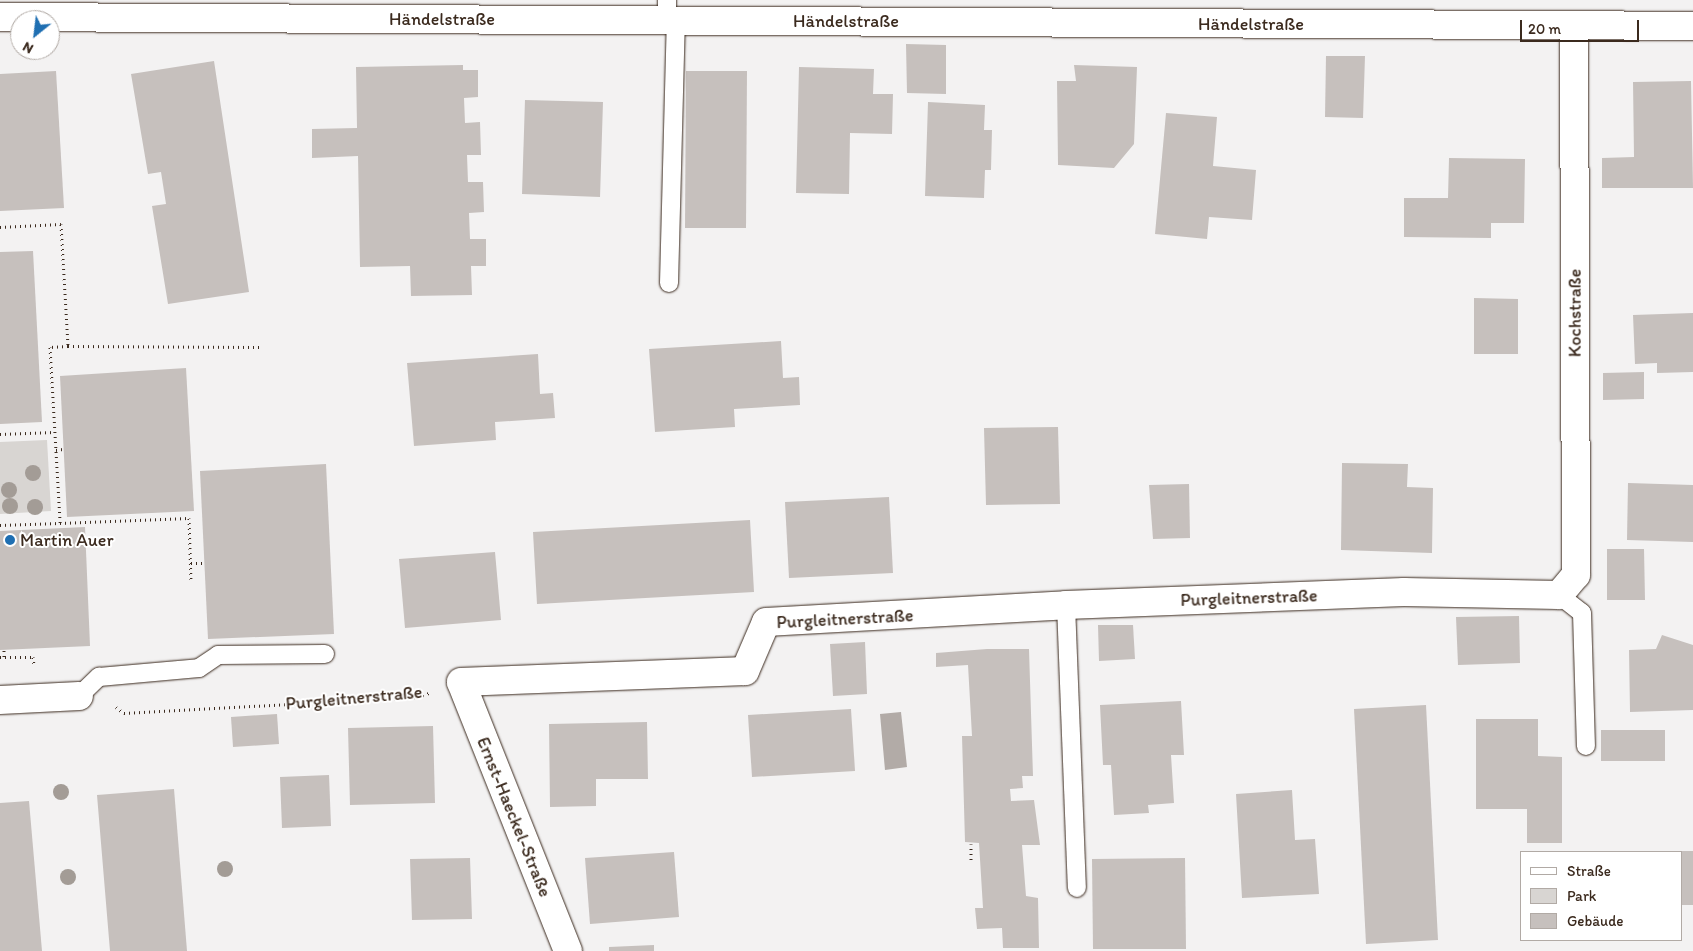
<!DOCTYPE html>
<meta charset="utf-8">
<style>
body{margin:0}
#map{position:relative;width:1693px;height:951px;overflow:hidden;background:#f3f2f2;font-family:Itim,sans-serif}
div>[style]{position:absolute}
[style*='--x']{left:calc(var(--x)*1px);top:calc(var(--y)*1px);width:calc(var(--w)*1px);rotate:calc(var(--a)*1deg)}
.green>*{inset:0;background:#d8d5d2}
.water>*{inset:0;background:#b2aba7}
.building>*{inset:0;background:#c6c0bd}
.path>*{height:3px;margin-top:-1.5px;transform-origin:0;background:repeating-linear-gradient(90deg,#3b2a1e 0 1px,transparent 0 5px)}
.roads{filter:drop-shadow(0 0 1px #3b2a1e) drop-shadow(0 0 1px #3b2a1e)}
.lane>*{height:18px;margin:-9px;padding:0 9px;transform-origin:9px;border-radius:9px;background:#fff}
.street>*{height:28px;margin:-14px;padding:0 14px;transform-origin:14px;border-radius:14px;background:#fff}
.trees>*{width:16px;height:16px;margin:-8px;border-radius:50%;background:#a39c96}
.dots>*{width:14px;height:14px;translate:-50% -50%;box-sizing:border-box;border:2px solid #fff;border-radius:50%}
span{translate:-50% -50%;white-space:nowrap;text-align:center;line-height:1.15;-webkit-text-stroke:4px #fff;paint-order:stroke}
.street-label{font-size:18px;color:#3b2a1e}
.poi-label{font-size:18px;color:#3b2a1e}
.left{translate:0 -50%;text-align:left}
.legend{position:absolute;left:1520px;top:851px;width:162px;height:90px;box-sizing:border-box;background:#fff;border:1px solid #b1aaa5;margin:0;padding:6px 9px;list-style:none;font-size:15px;color:#3b2a1e}
.legend li{display:flex;align-items:center;gap:10px;height:25px}
.legend b{width:25px;border:1px solid #b1aaa5}
.north{position:absolute;left:10px;top:10px;width:50px;height:50px;box-sizing:border-box;background:#fff;border:1px solid #b1aaa5;border-radius:50%;rotate:209deg;font-size:14px;font-weight:700;line-height:20px;text-align:center;color:#3b2a1e}
.north::after{content:'';display:block;margin:auto;width:18px;height:22px;background:#1f6fb2;clip-path:polygon(50% 0,100% 100%,50% 72%,0 100%)}
.scale{position:absolute;left:1520px;top:20px;width:119px;height:22px;box-sizing:border-box;border:2px solid #3b2a1e;border-top:0;padding-left:6px;font-size:15px;line-height:18px;white-space:nowrap;color:#3b2a1e;-webkit-text-stroke:4px #fff;paint-order:stroke}
</style>
<div id="map">
<div class="green">
<div style="clip-path:polygon(47px 440px,51px 511px,0 514px,0 442px)"></div>
</div>
<div class="water">
<div style="clip-path:polygon(901px 712px,907px 767px,885px 770px,880px 714px)"></div>
</div>
<div class="building">
<div style="clip-path:polygon(906px 44px,946px 45px,946px 94px,907px 93px)"></div>
<div style="clip-path:polygon(1326px 56px,1365px 56px,1363px 118px,1325px 117px)"></div>
<div style="clip-path:polygon(214px 61px,249px 292px,168px 304px,152px 206px,166px 204px,161px 172px,148px 174px,131px 74px)"></div>
<div style="clip-path:polygon(463px 65px,463px 70px,478px 70px,478px 97px,464px 98px,465px 123px,480px 122px,481px 155px,467px 155px,468px 182px,483px 182px,484px 212px,469px 213px,470px 239px,486px 239px,486px 266px,471px 266px,472px 295px,411px 296px,410px 266px,360px 267px,358px 156px,312px 158px,312px 129px,357px 128px,356px 67px)"></div>
<div style="clip-path:polygon(1074px 65px,1137px 67px,1134px 144px,1114px 168px,1058px 165px,1057px 81px,1076px 81px)"></div>
<div style="clip-path:polygon(799px 67px,874px 69px,873px 94px,893px 94px,892px 134px,850px 133px,849px 194px,796px 193px)"></div>
<div style="clip-path:polygon(56px 71px,64px 208px,0 211px,0 74px)"></div>
<div style="clip-path:polygon(686px 71px,747px 71px,746px 228px,685px 228px)"></div>
<div style="clip-path:polygon(1691px 81px,1693px 188px,1602px 188px,1602px 158px,1634px 157px,1633px 82px)"></div>
<div style="clip-path:polygon(525px 100px,603px 102px,600px 197px,522px 194px)"></div>
<div style="clip-path:polygon(928px 102px,985px 105px,984px 130px,992px 130px,991px 170px,985px 170px,984px 198px,925px 196px)"></div>
<div style="clip-path:polygon(1166px 113px,1217px 117px,1213px 166px,1256px 170px,1252px 220px,1209px 217px,1207px 239px,1155px 234px)"></div>
<div style="clip-path:polygon(1449px 158px,1525px 159px,1524px 223px,1491px 223px,1491px 238px,1404px 237px,1404px 198px,1448px 198px)"></div>
<div style="clip-path:polygon(33px 251px,42px 422px,0 424px,0 252px)"></div>
<div style="clip-path:polygon(1474px 298px,1518px 299px,1518px 354px,1474px 354px)"></div>
<div style="clip-path:polygon(1693px 313px,1693px 372px,1657px 373px,1657px 363px,1635px 364px,1633px 315px)"></div>
<div style="clip-path:polygon(781px 341px,783px 378px,799px 377px,800px 405px,734px 409px,735px 427px,655px 432px,649px 349px)"></div>
<div style="clip-path:polygon(538px 354px,540px 394px,553px 393px,555px 418px,495px 422px,496px 440px,414px 446px,407px 363px)"></div>
<div style="clip-path:polygon(186px 368px,194px 511px,67px 517px,60px 376px)"></div>
<div style="clip-path:polygon(1644px 372px,1644px 399px,1603px 400px,1603px 373px)"></div>
<div style="clip-path:polygon(1058px 427px,1060px 504px,986px 505px,984px 428px)"></div>
<div style="clip-path:polygon(1342px 463px,1408px 464px,1407px 487px,1433px 488px,1432px 553px,1341px 550px)"></div>
<div style="clip-path:polygon(326px 464px,334px 634px,208px 639px,200px 471px)"></div>
<div style="clip-path:polygon(1628px 483px,1693px 485px,1693px 542px,1627px 540px)"></div>
<div style="clip-path:polygon(1189px 484px,1190px 538px,1153px 539px,1149px 485px)"></div>
<div style="clip-path:polygon(889px 497px,893px 573px,789px 578px,785px 502px)"></div>
<div style="clip-path:polygon(750px 520px,754px 592px,537px 604px,533px 532px)"></div>
<div style="clip-path:polygon(85px 527px,90px 646px,0 650px,0 531px)"></div>
<div style="clip-path:polygon(1607px 549px,1644px 549px,1645px 600px,1607px 600px)"></div>
<div style="clip-path:polygon(495px 552px,501px 620px,405px 628px,399px 559px)"></div>
<div style="clip-path:polygon(1519px 616px,1520px 663px,1458px 665px,1456px 617px)"></div>
<div style="clip-path:polygon(1098px 625px,1133px 625px,1135px 659px,1099px 661px)"></div>
<div style="clip-path:polygon(1662px 635px,1693px 645px,1693px 710px,1630px 712px,1629px 650px,1656px 649px)"></div>
<div style="clip-path:polygon(865px 642px,867px 694px,833px 696px,830px 644px)"></div>
<div style="clip-path:polygon(987px 649px,1029px 649px,1033px 776px,1022px 776px,1023px 788px,1010px 789px,1011px 801px,1034px 800px,1040px 845px,1022px 845px,1026px 896px,1038px 898px,1039px 948px,1003px 948px,1002px 928px,977px 929px,975px 908px,983px 908px,979px 843px,965px 842px,962px 736px,972px 736px,968px 665px,936px 667px,936px 653px)"></div>
<div style="clip-path:polygon(1181px 701px,1184px 755px,1171px 755px,1174px 803px,1148px 805px,1149px 813px,1114px 815px,1111px 765px,1103px 765px,1100px 705px)"></div>
<div style="clip-path:polygon(1426px 705px,1438px 940px,1366px 944px,1354px 709px)"></div>
<div style="clip-path:polygon(851px 709px,855px 771px,752px 777px,748px 715px)"></div>
<div style="clip-path:polygon(277px 714px,279px 744px,233px 747px,231px 717px)"></div>
<div style="clip-path:polygon(1476px 719px,1538px 719px,1538px 756px,1562px 757px,1562px 843px,1527px 843px,1527px 809px,1476px 809px)"></div>
<div style="clip-path:polygon(647px 722px,648px 779px,596px 779px,596px 806px,550px 807px,549px 724px)"></div>
<div style="clip-path:polygon(433px 726px,435px 803px,350px 805px,348px 728px)"></div>
<div style="clip-path:polygon(1601px 730px,1665px 730px,1665px 761px,1601px 761px)"></div>
<div style="clip-path:polygon(329px 775px,331px 826px,282px 828px,280px 777px)"></div>
<div style="clip-path:polygon(174px 789px,187px 951px,110px 951px,97px 795px)"></div>
<div style="clip-path:polygon(1292px 790px,1295px 840px,1315px 839px,1319px 894px,1242px 898px,1236px 794px)"></div>
<div style="clip-path:polygon(29px 801px,42px 951px,0 951px,0 803px)"></div>
<div style="clip-path:polygon(1682px 851px,1693px 851px,1693px 905px,1682px 905px)"></div>
<div style="clip-path:polygon(674px 852px,679px 917px,590px 924px,585px 858px)"></div>
<div style="clip-path:polygon(470px 858px,472px 919px,412px 920px,410px 859px)"></div>
<div style="clip-path:polygon(1185px 858px,1186px 949px,1093px 949px,1092px 859px)"></div>
<div style="clip-path:polygon(654px 945px,654px 951px,609px 951px,609px 947px)"></div>
</div>
<div class="path">
<div style="--x:0;--y:227;--w:61;--a:-2.8"></div>
<div style="--x:61;--y:224;--w:122;--a:86.7"></div>
<div style="--x:68;--y:346;--w:195;--a:0.3"></div>
<div style="--x:68;--y:346;--w:18;--a:177"></div>
<div style="--x:50;--y:347;--w:176;--a:86.7"></div>
<div style="--x:60;--y:523;--w:129;--a:-2.2"></div>
<div style="--x:189;--y:518;--w:63;--a:88.2"></div>
<div style="--x:0;--y:434;--w:55;--a:-2.1"></div>
<div style="--x:56;--y:450;--w:7;--a:-8"></div>
<div style="--x:0;--y:525;--w:60;--a:-1.9"></div>
<div style="--x:191;--y:563;--w:13;--a:0"></div>
<div style="--x:0;--y:657;--w:33;--a:0"></div>
<div style="--x:33;--y:657;--w:8;--a:83"></div>
<div style="--x:4;--y:657;--w:8;--a:-90"></div>
<div style="--x:116;--y:707;--w:10;--a:37"></div>
<div style="--x:124;--y:713;--w:294;--a:-3.1"></div>
<div style="--x:418;--y:697;--w:12;--a:-20"></div>
<div style="--x:971;--y:844;--w:16;--a:90"></div>
</div>
<div class="roads">
<div class="lane">
<div style="--x:667;--y:0;--w:21;--a:90"></div>
<div style="--x:669;--y:283;--w:262;--a:-88.5"></div>
<div style="--x:1559;--y:595;--w:29;--a:38"></div>
<div style="--x:1582;--y:613;--w:133;--a:88.3"></div>
<div style="--x:1066;--y:605;--w:283;--a:87.8"></div>
<div style="--x:79;--y:696;--w:28;--a:-44"></div>
<div style="--x:99;--y:677;--w:100;--a:-5.1"></div>
<div style="--x:199;--y:668;--w:23;--a:-34"></div>
<div style="--x:218;--y:655;--w:107;--a:-0.5"></div>
</div>
<div class="street">
<div style="--x:0;--y:17;--w:1693;--a:0.3"></div>
<div style="--x:0;--y:700;--w:79;--a:-2.9"></div>
<div style="--x:568;--y:951;--w:289;--a:-111.7"></div>
<div style="--x:461;--y:682;--w:284;--a:-2.2"></div>
<div style="--x:745;--y:671;--w:53;--a:-66.8"></div>
<div style="--x:766;--y:622;--w:300;--a:-3.2"></div>
<div style="--x:1066;--y:605;--w:338;--a:-2.2"></div>
<div style="--x:1404;--y:592;--w:155;--a:1.1"></div>
<div style="--x:1559;--y:595;--w:26;--a:-50"></div>
<div style="--x:1576;--y:575;--w:550;--a:-90.21"></div>
</div>
</div>
<div class="trees">
<div style="left:33px;top:473px"></div>
<div style="left:9px;top:490px"></div>
<div style="left:10px;top:506px"></div>
<div style="left:35px;top:507px"></div>
<div style="left:61px;top:792px"></div>
<div style="left:225px;top:869px"></div>
<div style="left:68px;top:877px"></div>
</div>
<div class="dots">
<div style="left:10px;top:540px;background:#1f6fb2"></div>
</div>
<div class="street-label">
<span style="left:442px;top:19px">Händelstraße</span>
<span style="left:846px;top:21px">Händelstraße</span>
<span style="left:1251px;top:24px">Händelstraße</span>
<span style="left:1575px;top:313px;rotate:-90deg">Kochstraße</span>
<span style="left:1249px;top:598px;rotate:-2deg">Purgleitnerstraße</span>
<span style="left:845px;top:619px;rotate:-3deg">Purgleitnerstraße</span>
<span style="left:354px;top:698px;rotate:-5deg">Purgleitnerstraße</span>
<span style="left:514px;top:817px;rotate:68deg">Ernst-Haeckel-Straße</span>
</div>
<div class="poi-label">
<span class="left" style="left:20px;top:540px">Martin Auer</span>
</div>
<ul class="legend">
<li><b style="height:6px;background:#fff"></b>Straße</li>
<li><b style="height:14px;background:#d8d5d2"></b>Park</li>
<li><b style="height:14px;background:#c6c0bd"></b>Gebäude</li>
</ul>
<div class="north">N</div>
<div class="scale">20 m</div>
</div>
